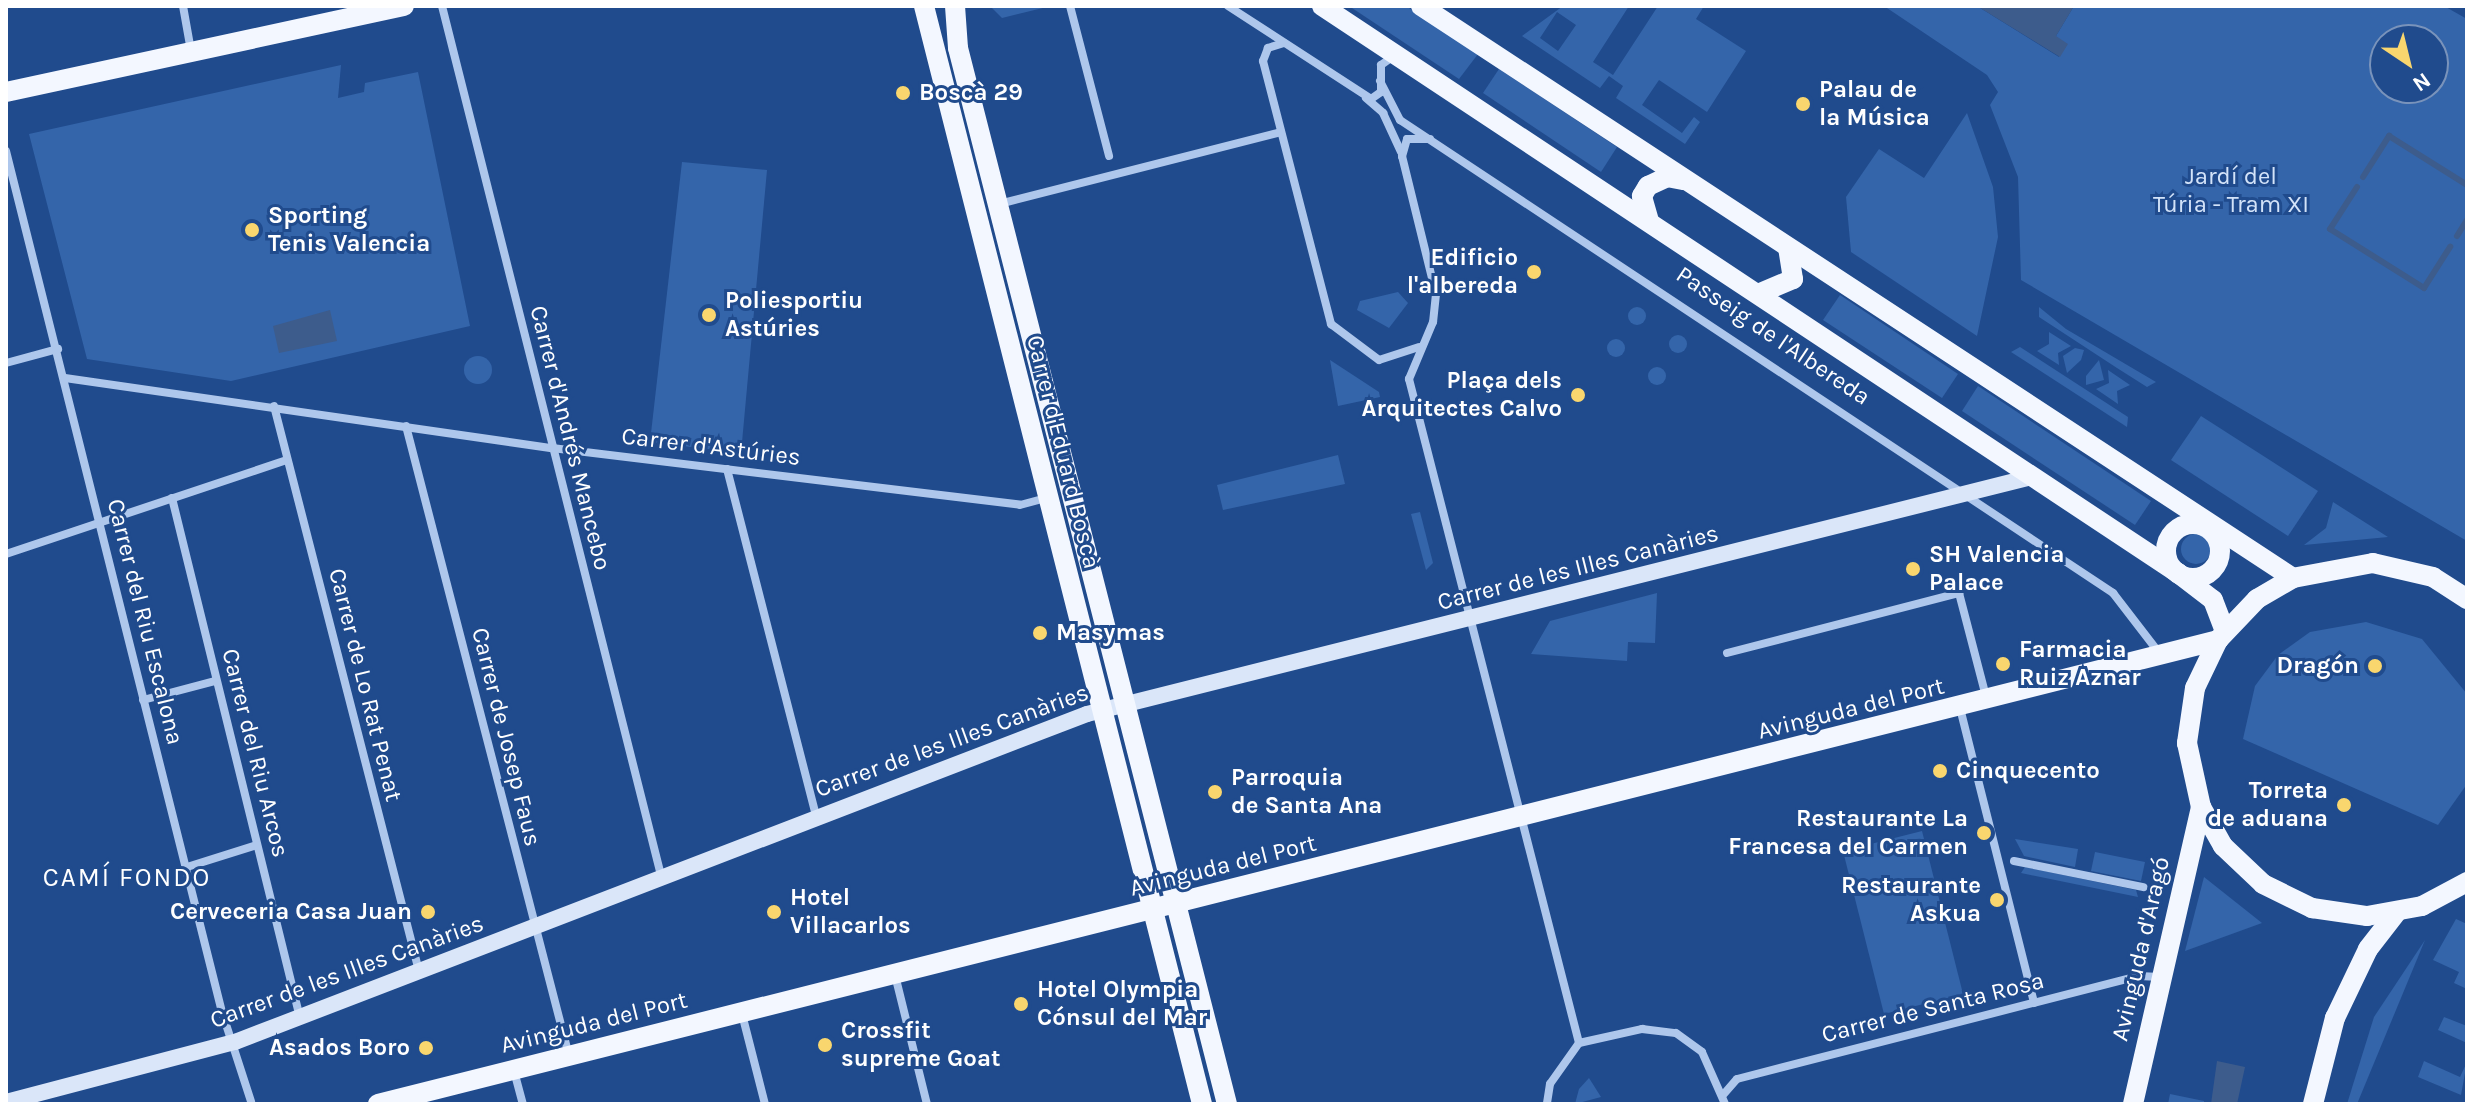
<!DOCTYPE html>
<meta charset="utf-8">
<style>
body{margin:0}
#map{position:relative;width:2473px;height:1110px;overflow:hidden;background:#204b8d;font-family:Karla,sans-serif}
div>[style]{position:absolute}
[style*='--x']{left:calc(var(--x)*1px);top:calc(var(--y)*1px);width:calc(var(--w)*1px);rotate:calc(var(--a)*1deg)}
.green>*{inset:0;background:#3465aa}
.round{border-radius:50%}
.water>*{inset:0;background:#3d5c8c}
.stream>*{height:6px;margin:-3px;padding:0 3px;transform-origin:3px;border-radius:3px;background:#3d5c8c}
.street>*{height:8px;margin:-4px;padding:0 4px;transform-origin:4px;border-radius:4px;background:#aec7ec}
.secondary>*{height:16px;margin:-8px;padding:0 8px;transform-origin:8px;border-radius:8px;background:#dae6f9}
.primary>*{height:20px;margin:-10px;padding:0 10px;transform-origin:10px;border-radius:10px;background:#f3f7ff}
.primary>.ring{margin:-10px;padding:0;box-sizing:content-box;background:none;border:20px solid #f3f7ff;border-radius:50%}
.dots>*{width:22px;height:22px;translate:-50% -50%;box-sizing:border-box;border:4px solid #204b8d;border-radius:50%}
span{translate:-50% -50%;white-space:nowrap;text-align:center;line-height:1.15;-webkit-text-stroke:6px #204b8d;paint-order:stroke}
.poi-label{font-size:24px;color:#fff;font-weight:700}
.left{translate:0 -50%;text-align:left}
.right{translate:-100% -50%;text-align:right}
.park-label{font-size:24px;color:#d3e3f9}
.street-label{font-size:24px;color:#fff}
.neighbourhood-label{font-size:26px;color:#fff;letter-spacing:2px}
.frame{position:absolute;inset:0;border:8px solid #fff;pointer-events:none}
.north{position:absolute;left:2369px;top:24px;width:80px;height:80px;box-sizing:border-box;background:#204b8d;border:2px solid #7993bb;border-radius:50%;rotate:145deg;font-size:22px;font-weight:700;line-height:32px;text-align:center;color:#fff}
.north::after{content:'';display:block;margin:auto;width:28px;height:36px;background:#f9d66e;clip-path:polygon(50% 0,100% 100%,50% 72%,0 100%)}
</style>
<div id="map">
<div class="green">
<div style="clip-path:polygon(990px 6px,1051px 6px,1002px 18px)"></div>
<div style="clip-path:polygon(1349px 6px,1406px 6px,1478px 54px,1459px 79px)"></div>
<div style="clip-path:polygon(evenodd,1563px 6px,1629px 6px,1593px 62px,1613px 75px,1658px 6px,1704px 6px,1696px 19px,1746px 51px,1707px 112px,1659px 80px,1642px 105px,1682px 133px,1694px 117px,1700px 122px,1685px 144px,1616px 98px,1623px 86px,1609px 76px,1600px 88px,1522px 36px,1563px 6px,1557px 12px,1576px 25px,1558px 51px,1540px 38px,1557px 12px)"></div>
<div style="clip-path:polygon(evenodd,1884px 6px,1977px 6px,2059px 57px,2056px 36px,2074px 6px,2444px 6px,2467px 19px,2467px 541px,2021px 280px,2018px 177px,1990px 105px,1998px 92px,1987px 75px,1884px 6px,2385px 40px,2433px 40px,2433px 88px,2385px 88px,2385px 40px)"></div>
<div style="clip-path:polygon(341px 65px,338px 98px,364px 92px,365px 83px,418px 72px,470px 326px,231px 381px,87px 359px,29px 134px)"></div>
<div style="clip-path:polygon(1499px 69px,1617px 147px,1601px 172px,1483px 93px)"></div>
<div style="clip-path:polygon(1967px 113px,1993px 187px,1998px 237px,1977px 336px,1851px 252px,1846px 197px,1879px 149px,1924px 178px)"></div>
<div style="clip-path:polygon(682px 162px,767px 170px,741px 453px,650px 442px)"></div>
<div style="clip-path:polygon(1398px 292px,1408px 303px,1389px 328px,1357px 310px,1360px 301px)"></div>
<div style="clip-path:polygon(1840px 295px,1958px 374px,1942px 398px,1823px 320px)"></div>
<div class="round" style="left:1628px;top:307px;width:18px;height:18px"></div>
<div style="clip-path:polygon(2039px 307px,2066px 329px,2156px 382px,2147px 387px,2117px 368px,2039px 317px)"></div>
<div style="clip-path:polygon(2049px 332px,2071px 346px,2058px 353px,2059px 365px,2037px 351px,2049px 344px)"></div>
<div class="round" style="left:1669px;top:335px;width:18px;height:18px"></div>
<div class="round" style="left:1607px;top:339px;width:18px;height:18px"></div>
<div style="clip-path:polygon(2020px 347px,2128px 417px,2127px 427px,2011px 352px)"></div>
<div style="clip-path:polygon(2075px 348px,2084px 350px,2081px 360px,2067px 373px,2063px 356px)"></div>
<div class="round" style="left:464px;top:356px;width:28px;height:28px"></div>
<div style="clip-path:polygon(1330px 360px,1379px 392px,1380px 397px,1338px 406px)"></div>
<div style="clip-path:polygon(2099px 360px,2104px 380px,2086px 385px,2086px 376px)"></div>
<div class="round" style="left:1648px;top:367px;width:18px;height:18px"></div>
<div style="clip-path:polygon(2108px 370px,2130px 385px,2117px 391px,2118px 404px,2096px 389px,2109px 383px)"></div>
<div style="clip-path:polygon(1978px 386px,2151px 501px,2135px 525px,1962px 411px)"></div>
<div style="clip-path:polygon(2201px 416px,2318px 491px,2288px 536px,2171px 460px)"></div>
<div style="clip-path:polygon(1338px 455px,1345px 484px,1223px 510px,1217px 485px)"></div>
<div style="clip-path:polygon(2333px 502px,2388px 537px,2304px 545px,2326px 528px)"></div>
<div style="clip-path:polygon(1420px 512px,1433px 563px,1426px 570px,1411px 514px)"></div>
<div class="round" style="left:2181px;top:534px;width:30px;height:30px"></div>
<div style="clip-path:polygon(1657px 593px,1655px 643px,1628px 642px,1627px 661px,1531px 654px,1550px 621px)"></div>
<div style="clip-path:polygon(2366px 622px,2422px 639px,2467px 694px,2467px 784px,2438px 825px,2243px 739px,2255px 686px,2278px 655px,2310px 632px)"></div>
<div style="clip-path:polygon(1922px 831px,1963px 994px,1884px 1014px,1843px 851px)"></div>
<div style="clip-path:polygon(2015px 839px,2078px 849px,2075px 867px,2024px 856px)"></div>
<div style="clip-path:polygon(2095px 852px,2145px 862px,2141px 881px,2091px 871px)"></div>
<div style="clip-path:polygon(2025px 867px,2136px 890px,2138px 897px,2021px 873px)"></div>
<div style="clip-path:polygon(2204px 877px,2262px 923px,2185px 951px)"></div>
<div style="clip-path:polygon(2456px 919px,2467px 924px,2467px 989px,2454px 983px,2459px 972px,2433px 960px)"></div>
<div style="clip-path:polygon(2425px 940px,2357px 1104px,2347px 1104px,2374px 1017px)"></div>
<div style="clip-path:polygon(2444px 1017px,2467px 1026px,2467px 1043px,2438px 1030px)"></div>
<div style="clip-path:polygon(2424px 1061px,2460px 1077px,2467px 1062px,2461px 1095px,2418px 1077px)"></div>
<div style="clip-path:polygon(1589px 1078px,1601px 1097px,1575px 1104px,1579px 1089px)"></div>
<div style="clip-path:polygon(2170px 1094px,2204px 1101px,2204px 1104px,2168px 1104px)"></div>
</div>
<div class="water">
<div style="clip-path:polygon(1977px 6px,2074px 6px,2056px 36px,2068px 44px,2060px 57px)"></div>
<div style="clip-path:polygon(330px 310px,337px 341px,279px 353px,273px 326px)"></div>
<div style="clip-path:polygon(2217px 1061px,2245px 1067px,2237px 1104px,2211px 1104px)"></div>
</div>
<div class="stream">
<div style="--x:2363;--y:177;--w:49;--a:-57.6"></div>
<div style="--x:2389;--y:136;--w:92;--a:32.1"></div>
<div style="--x:2357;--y:187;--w:50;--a:122.7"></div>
<div style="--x:2330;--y:229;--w:111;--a:32.1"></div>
<div style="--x:2424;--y:288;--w:49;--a:-57.6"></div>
<div style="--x:2457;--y:236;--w:19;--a:-58"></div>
</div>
<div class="street">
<div style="--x:183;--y:6;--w:46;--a:79.9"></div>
<div style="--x:442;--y:6;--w:900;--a:75.86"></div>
<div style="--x:1070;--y:6;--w:155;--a:75.4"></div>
<div style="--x:1228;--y:6;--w:171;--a:33"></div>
<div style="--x:1371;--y:99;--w:12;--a:-35"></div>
<div style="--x:1381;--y:92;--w:27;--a:-90"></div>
<div style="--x:1381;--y:65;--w:16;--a:-35"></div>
<div style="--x:1284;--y:43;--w:17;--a:163"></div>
<div style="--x:1268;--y:48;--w:14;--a:111"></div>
<div style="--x:1263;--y:61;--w:272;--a:75.5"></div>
<div style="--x:1331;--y:324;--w:60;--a:36.9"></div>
<div style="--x:1379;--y:360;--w:42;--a:-18"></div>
<div style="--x:1380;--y:81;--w:44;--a:62.9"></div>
<div style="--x:1400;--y:120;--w:856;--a:33.56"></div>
<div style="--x:2113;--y:593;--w:77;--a:52.4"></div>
<div style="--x:1366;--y:98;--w:23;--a:41"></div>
<div style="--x:1383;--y:113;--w:43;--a:65.2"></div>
<div style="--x:1430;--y:139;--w:23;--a:180"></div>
<div style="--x:1407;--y:139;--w:18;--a:106"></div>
<div style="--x:1402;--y:156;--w:142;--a:76.2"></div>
<div style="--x:1436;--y:294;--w:28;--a:96"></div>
<div style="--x:1433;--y:322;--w:62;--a:112.8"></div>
<div style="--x:1409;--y:379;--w:685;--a:75.64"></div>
<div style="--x:1579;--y:1043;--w:50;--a:125.3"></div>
<div style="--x:1550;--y:1084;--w:20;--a:99"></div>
<div style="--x:6;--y:151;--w:888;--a:75.92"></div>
<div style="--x:222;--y:1012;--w:94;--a:72"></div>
<div style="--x:999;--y:204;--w:291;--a:-14.3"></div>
<div style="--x:6;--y:363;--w:54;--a:-15.1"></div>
<div style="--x:65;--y:378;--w:492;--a:8.2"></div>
<div style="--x:552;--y:448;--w:471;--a:6.9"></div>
<div style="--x:1020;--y:505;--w:28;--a:-15"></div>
<div style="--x:274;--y:406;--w:583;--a:75.61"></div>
<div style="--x:406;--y:426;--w:651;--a:75.49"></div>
<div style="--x:727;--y:469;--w:358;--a:75.6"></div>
<div style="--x:172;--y:498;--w:536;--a:76.17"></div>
<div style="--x:6;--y:554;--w:296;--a:-18.5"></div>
<div style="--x:1727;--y:653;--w:240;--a:-14.5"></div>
<div style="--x:1959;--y:593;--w:107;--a:75.4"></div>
<div style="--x:143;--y:700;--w:74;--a:-14.8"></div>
<div style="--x:1960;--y:708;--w:304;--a:75.9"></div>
<div style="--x:2014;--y:861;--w:132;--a:11.4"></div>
<div style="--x:187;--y:867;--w:73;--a:-17.4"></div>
<div style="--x:895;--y:975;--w:133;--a:76.1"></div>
<div style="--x:742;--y:1014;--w:93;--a:75.7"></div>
<div style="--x:1579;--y:1043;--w:65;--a:-12.5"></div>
<div style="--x:1642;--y:1029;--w:34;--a:7"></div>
<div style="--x:1676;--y:1033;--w:32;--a:36"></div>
<div style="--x:1702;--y:1052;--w:57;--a:66.1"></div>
<div style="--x:514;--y:1071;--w:34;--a:75"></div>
<div style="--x:1723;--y:1095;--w:21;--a:-49"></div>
<div style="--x:1737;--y:1079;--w:415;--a:-14.4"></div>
<div style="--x:2139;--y:976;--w:21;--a:3"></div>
</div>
<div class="secondary">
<div style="--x:6;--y:1102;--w:237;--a:-14.7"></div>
<div style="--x:235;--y:1042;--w:913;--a:-21.06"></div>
<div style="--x:1087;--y:714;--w:973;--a:-14.09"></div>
</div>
<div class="primary">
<div style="--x:924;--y:6;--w:1133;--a:75.79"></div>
<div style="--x:955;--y:6;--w:42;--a:85.9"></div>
<div style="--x:958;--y:48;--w:1090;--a:75.71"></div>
<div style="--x:1322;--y:6;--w:1027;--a:33.52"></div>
<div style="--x:2178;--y:573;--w:44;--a:37.6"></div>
<div style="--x:2213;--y:600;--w:33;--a:69"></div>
<div style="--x:1421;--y:6;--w:1043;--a:33.26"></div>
<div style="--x:6;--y:92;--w:407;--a:-12.2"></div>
<div style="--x:1649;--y:221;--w:26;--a:-106"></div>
<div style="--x:1642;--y:196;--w:12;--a:-59"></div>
<div style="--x:1648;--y:186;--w:21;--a:-25"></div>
<div style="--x:1667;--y:177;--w:16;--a:11"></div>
<div style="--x:1758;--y:294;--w:38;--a:-23"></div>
<div style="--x:1793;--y:279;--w:30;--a:-99"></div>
<div class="ring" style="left:2166px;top:524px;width:34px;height:34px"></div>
<div style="--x:2467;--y:599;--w:40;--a:-147.1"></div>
<div style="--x:2433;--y:577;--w:62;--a:-166.9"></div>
<div style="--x:2373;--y:563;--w:81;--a:169.4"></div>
<div style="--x:2293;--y:578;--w:42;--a:149.7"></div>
<div style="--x:2257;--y:599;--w:57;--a:133.6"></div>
<div style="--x:2218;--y:640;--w:53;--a:115.6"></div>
<div style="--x:2195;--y:688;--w:56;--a:98.3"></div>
<div style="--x:2187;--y:743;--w:66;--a:77.7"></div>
<div style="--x:2201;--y:807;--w:45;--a:60.6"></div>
<div style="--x:2223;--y:846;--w:55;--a:43.5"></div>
<div style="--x:2263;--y:884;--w:55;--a:26.1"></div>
<div style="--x:2312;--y:908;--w:56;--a:8.3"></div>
<div style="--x:2367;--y:916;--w:56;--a:-10.3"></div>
<div style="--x:2422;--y:906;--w:51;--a:-28.1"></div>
<div style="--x:378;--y:1104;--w:1898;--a:-14.15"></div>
<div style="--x:2133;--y:1104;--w:305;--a:-77.1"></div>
<div style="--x:2313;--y:1104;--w:89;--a:-75.7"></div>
<div style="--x:2335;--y:1018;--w:76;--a:-64.4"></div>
<div style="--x:2368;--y:949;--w:46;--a:-52.1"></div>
</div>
<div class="dots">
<div style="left:903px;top:93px;background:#f9d66e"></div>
<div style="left:1803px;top:104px;background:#f9d66e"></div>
<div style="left:252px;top:230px;background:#f9d66e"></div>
<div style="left:1534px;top:272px;background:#f9d66e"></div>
<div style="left:709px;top:315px;background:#f9d66e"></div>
<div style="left:1578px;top:395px;background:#f9d66e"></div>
<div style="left:1913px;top:569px;background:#f9d66e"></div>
<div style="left:1040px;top:633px;background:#f9d66e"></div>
<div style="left:2003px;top:664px;background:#f9d66e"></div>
<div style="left:2375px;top:666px;background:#f9d66e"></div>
<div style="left:1940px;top:771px;background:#f9d66e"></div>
<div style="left:1215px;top:792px;background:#f9d66e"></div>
<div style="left:2344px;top:805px;background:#f9d66e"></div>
<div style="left:1984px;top:833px;background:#f9d66e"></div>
<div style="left:1997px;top:900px;background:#f9d66e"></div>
<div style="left:428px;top:912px;background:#f9d66e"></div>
<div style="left:774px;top:912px;background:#f9d66e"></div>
<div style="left:1021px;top:1004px;background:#f9d66e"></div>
<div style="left:825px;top:1045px;background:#f9d66e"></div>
<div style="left:426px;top:1048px;background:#f9d66e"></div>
</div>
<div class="poi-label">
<span class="left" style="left:1819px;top:104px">Palau de<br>la Música</span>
<span class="left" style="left:919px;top:93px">Boscà 29</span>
<span class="left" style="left:268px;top:230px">Sporting<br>Tenis Valencia</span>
<span class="right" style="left:1518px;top:272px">Edificio<br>l'albereda</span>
<span class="left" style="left:725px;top:315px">Poliesportiu<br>Astúries</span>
<span class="right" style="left:1562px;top:395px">Plaça dels<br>Arquitectes Calvo</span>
<span class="left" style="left:1929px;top:569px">SH Valencia<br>Palace</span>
<span class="left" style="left:1056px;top:633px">Masymas</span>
<span class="left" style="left:2019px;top:664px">Farmacia<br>Ruiz Aznar</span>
<span class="right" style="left:2359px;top:666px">Dragón</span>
<span class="left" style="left:1956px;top:771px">Cinquecento</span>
<span class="left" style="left:1231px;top:792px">Parroquia<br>de Santa Ana</span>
<span class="right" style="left:2328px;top:805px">Torreta<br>de aduana</span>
<span class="right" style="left:1968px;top:833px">Restaurante La<br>Francesa del Carmen</span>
<span class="right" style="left:1981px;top:900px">Restaurante<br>Askua</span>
<span class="left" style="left:790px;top:912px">Hotel<br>Villacarlos</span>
<span class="right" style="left:412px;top:912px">Cerveceria Casa Juan</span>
<span class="left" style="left:1037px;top:1004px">Hotel Olympia<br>Cónsul del Mar</span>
<span class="left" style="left:841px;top:1045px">Crossfit<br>supreme Goat</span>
<span class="right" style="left:410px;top:1048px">Asados Boro</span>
</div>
<div class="park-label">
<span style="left:2231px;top:191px">Jardí del<br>Túria - Tram XI</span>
</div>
<div class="street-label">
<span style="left:1773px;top:336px;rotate:34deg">Passeig de l'Albereda</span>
<span style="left:570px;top:438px;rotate:76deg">Carrer d'Andrés Mancebo</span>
<span style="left:711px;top:447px;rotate:7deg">Carrer d'Astúries</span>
<span style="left:1063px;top:452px;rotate:76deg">Carrer d'Eduard Boscà</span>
<span style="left:1578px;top:568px;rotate:-14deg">Carrer de les Illes Canàries</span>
<span style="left:145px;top:622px;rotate:76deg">Carrer del Riu Escalona</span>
<span style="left:365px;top:685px;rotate:76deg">Carrer de Lo Rat Penat</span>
<span style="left:1851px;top:709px;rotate:-14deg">Avinguda del Port</span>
<span style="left:506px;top:737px;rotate:76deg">Carrer de Josep Faus</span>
<span style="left:952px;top:741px;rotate:-20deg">Carrer de les Illes Canàries</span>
<span style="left:255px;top:753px;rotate:76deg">Carrer del Riu Arcos</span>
<span style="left:1223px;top:866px;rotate:-14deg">Avinguda del Port</span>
<span style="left:2141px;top:949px;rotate:-77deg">Avinguda d'Aragó</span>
<span style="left:347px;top:972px;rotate:-20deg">Carrer de les Illes Canàries</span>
<span style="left:1933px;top:1008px;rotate:-14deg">Carrer de Santa Rosa</span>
<span style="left:594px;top:1023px;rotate:-14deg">Avinguda del Port</span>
</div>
<div class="neighbourhood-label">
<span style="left:127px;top:878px">CAMÍ FONDO</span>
</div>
<div class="frame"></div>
<div class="north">N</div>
</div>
